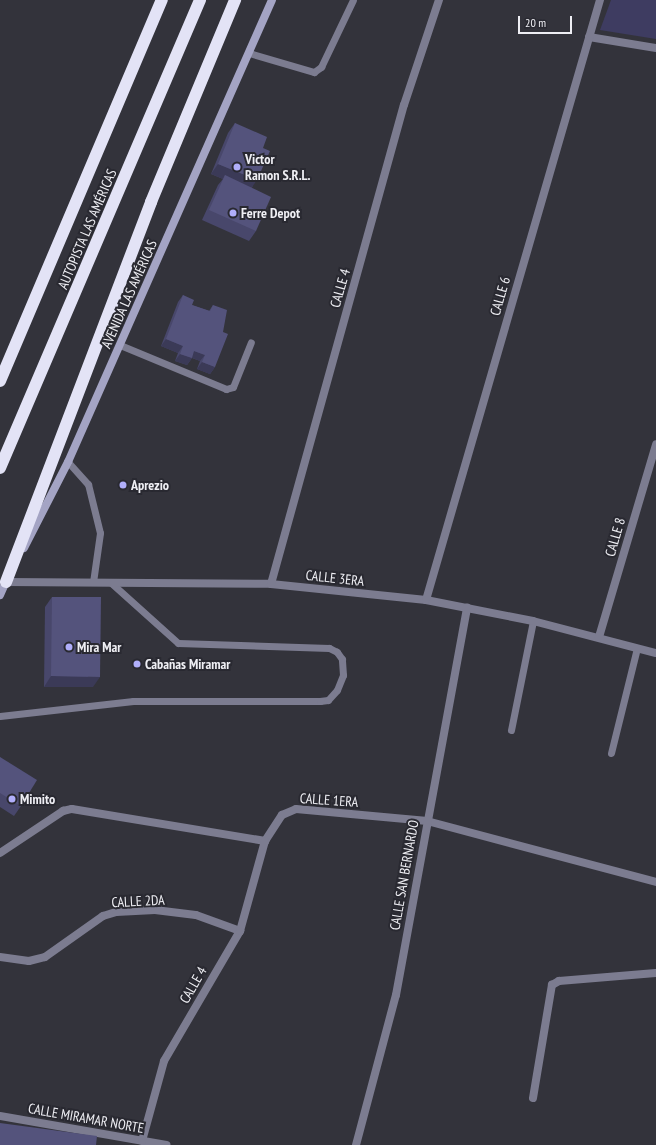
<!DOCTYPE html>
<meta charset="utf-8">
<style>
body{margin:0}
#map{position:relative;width:656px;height:1145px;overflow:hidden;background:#33333b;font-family:"PT Sans Narrow",sans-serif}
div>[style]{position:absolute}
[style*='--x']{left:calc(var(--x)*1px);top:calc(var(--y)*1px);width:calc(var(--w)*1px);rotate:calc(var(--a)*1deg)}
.green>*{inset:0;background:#3e3c61}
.lane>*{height:7px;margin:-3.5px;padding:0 3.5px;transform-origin:3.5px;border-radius:3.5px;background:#7c7c90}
.street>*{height:8px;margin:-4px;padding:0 4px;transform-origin:4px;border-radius:4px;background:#7c7c90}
.secondary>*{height:8px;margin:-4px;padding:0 4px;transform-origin:4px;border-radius:4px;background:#a4a4c4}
.highway>*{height:12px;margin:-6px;padding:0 6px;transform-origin:6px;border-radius:6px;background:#e3e3f6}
.wall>*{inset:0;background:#48476b}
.shaded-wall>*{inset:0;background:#3b3a57}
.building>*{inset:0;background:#54537c}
.dots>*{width:11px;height:11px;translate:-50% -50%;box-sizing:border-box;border:2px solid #292931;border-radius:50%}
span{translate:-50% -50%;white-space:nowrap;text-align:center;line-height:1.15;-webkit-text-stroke:4px #292931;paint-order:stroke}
.poi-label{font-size:14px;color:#efeff4;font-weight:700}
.left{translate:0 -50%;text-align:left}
.street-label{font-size:14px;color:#efeff4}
.scale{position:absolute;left:518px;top:16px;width:54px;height:18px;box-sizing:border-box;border:2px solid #efeff4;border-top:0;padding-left:5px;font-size:12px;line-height:14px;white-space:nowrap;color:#efeff4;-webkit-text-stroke:3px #292931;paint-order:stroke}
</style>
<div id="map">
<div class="green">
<div style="clip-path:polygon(611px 0,656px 0,656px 39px,600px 30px)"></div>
</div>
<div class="lane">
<div style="--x:249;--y:53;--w:68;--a:16.3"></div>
<div style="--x:314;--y:72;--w:9;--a:-36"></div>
<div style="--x:321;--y:67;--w:74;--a:-64.5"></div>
<div style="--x:120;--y:345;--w:115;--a:22.5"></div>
<div style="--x:226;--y:389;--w:7;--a:-16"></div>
<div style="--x:233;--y:387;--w:48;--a:-68.2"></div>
<div style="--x:68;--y:462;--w:30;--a:48"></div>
<div style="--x:88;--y:484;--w:50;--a:76.2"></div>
<div style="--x:100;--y:533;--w:49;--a:98.1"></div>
<div style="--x:0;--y:716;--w:134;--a:-6.4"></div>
<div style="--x:133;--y:701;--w:187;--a:0"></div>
<div style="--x:320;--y:701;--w:8;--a:-7"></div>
<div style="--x:328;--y:700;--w:13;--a:-48"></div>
<div style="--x:337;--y:690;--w:16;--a:-68"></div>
<div style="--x:343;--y:675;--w:16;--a:-94"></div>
<div style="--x:342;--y:659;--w:9;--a:-126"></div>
<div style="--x:337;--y:652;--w:9;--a:-153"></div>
<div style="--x:329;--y:648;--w:151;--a:-178.1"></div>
<div style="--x:178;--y:643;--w:91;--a:-138.1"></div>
<div style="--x:511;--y:730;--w:111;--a:-78.6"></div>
<div style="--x:611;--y:753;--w:108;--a:-76.1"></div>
</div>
<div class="street">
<div style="--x:589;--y:37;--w:68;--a:9.3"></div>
<div style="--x:6;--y:582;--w:265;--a:0.4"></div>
<div style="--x:271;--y:584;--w:156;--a:5.9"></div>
<div style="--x:426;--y:600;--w:109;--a:11.1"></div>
<div style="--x:533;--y:621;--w:127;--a:14.6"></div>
<div style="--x:271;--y:584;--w:497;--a:-74.5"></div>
<div style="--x:404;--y:105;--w:111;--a:-71.6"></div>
<div style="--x:426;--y:600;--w:625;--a:-73.83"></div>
<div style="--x:599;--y:637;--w:201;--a:-73.5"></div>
<div style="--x:0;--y:853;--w:76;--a:-33.7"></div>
<div style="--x:63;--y:811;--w:9;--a:-13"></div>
<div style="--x:72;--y:809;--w:196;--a:9.4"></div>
<div style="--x:265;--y:841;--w:31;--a:-57"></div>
<div style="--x:282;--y:815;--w:15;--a:-23"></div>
<div style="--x:296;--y:809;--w:132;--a:5.2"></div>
<div style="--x:427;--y:821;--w:237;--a:14.9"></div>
<div style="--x:0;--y:957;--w:29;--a:8"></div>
<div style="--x:29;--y:961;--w:16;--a:-14"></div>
<div style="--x:45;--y:957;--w:71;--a:-35.3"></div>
<div style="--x:103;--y:916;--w:14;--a:-17"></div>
<div style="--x:116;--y:912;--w:39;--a:-3"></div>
<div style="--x:155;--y:910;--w:41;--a:7"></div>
<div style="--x:196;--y:915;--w:47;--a:20"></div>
<div style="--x:533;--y:1098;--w:115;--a:-80.5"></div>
<div style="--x:552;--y:985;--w:8;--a:-30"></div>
<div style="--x:559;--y:981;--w:97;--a:-4.7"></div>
<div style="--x:0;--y:1116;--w:169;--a:9.9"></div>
<div style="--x:142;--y:1141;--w:83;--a:-74.6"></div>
<div style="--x:164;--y:1061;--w:151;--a:-59.7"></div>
<div style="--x:240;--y:931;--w:93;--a:-74.5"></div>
<div style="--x:356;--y:1145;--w:155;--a:-75.1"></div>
<div style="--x:396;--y:995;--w:394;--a:-79.6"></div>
</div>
<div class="secondary">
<div style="--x:24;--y:548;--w:97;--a:-62.9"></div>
<div style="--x:68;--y:462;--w:505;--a:-66.18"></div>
<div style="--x:0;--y:595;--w:20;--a:-66"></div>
</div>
<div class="highway">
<div style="--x:0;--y:381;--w:414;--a:-67"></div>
<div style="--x:0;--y:468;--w:509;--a:-66.86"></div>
<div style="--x:6;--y:582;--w:407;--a:-69.1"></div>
<div style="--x:151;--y:202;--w:219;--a:-67.4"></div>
</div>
<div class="wall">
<div style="clip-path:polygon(235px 123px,263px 148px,252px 188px,256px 231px,249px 241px,202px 220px,218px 185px,223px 179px,211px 174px,228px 133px)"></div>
<div style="clip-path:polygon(183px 295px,192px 305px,209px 311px,213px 305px,215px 367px,210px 374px,197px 369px,200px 361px,192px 358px,187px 365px,175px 361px,178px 353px,161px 346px,178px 302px)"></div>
<div style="clip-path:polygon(52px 597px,93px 687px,44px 687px,45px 607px)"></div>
<div style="clip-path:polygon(0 757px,21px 806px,14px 816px,0 807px)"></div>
</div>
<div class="shaded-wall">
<div style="clip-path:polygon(218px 164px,257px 180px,250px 190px,225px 175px,223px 179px,211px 174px)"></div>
<div style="clip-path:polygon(166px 339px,183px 346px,178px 353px,161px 346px)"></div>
<div style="clip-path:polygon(194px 351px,205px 355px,200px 361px,190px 357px)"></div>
<div style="clip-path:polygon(180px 354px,192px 358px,187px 365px,175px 361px)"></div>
<div style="clip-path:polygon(202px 362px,215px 367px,210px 374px,197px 369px)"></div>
<div style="clip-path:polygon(51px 676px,100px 677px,93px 687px,44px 687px)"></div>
</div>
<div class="building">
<div style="clip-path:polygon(235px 123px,267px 137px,263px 148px,270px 151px,257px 180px,218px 164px)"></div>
<div style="clip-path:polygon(225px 175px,271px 197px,256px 231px,209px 210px)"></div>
<div style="clip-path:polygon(183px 295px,194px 300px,192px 305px,210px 311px,213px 305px,227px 310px,223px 332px,228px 334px,215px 367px,202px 362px,205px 355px,194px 351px,192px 358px,180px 354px,183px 346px,166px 339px)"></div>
<div style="clip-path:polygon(52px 597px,101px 597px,100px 677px,51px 676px)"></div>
<div style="clip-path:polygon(0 757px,37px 780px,21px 806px,0 793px)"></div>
<div style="clip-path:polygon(0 1123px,97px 1136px,96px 1145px,0 1145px)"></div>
</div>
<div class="dots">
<div style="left:237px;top:167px;background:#b0aefa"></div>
<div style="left:233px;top:213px;background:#b0aefa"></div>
<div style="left:123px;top:485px;background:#b0aefa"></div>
<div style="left:69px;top:647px;background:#b0aefa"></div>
<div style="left:137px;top:664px;background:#b0aefa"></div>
<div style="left:12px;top:799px;background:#b0aefa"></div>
</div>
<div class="poi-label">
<span class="left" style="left:245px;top:167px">Victor<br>Ramon S.R.L.</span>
<span class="left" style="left:241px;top:213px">Ferre Depot</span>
<span class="left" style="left:131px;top:485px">Aprezio</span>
<span class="left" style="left:77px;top:647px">Mira Mar</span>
<span class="left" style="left:145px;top:664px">Cabañas Miramar</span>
<span class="left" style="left:20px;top:799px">Mimito</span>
</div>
<div class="street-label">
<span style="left:87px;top:229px;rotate:-67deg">AUTOPISTA LAS AMÉRICAS</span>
<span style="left:340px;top:288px;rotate:-74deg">CALLE 4</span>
<span style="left:129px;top:294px;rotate:-66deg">AVENIDA LAS AMÉRICAS</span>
<span style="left:500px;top:296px;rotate:-74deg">CALLE 6</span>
<span style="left:615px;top:537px;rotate:-74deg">CALLE 8</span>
<span style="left:335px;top:578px;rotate:6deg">CALLE 3ERA</span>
<span style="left:329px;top:800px;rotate:4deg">CALLE 1ERA</span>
<span style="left:404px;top:875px;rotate:-80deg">CALLE SAN BERNARDO</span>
<span style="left:138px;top:901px;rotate:-3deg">CALLE 2DA</span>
<span style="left:193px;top:985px;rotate:-60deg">CALLE 4</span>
<span style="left:86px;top:1118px;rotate:10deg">CALLE MIRAMAR NORTE</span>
</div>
<div class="scale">20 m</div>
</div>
